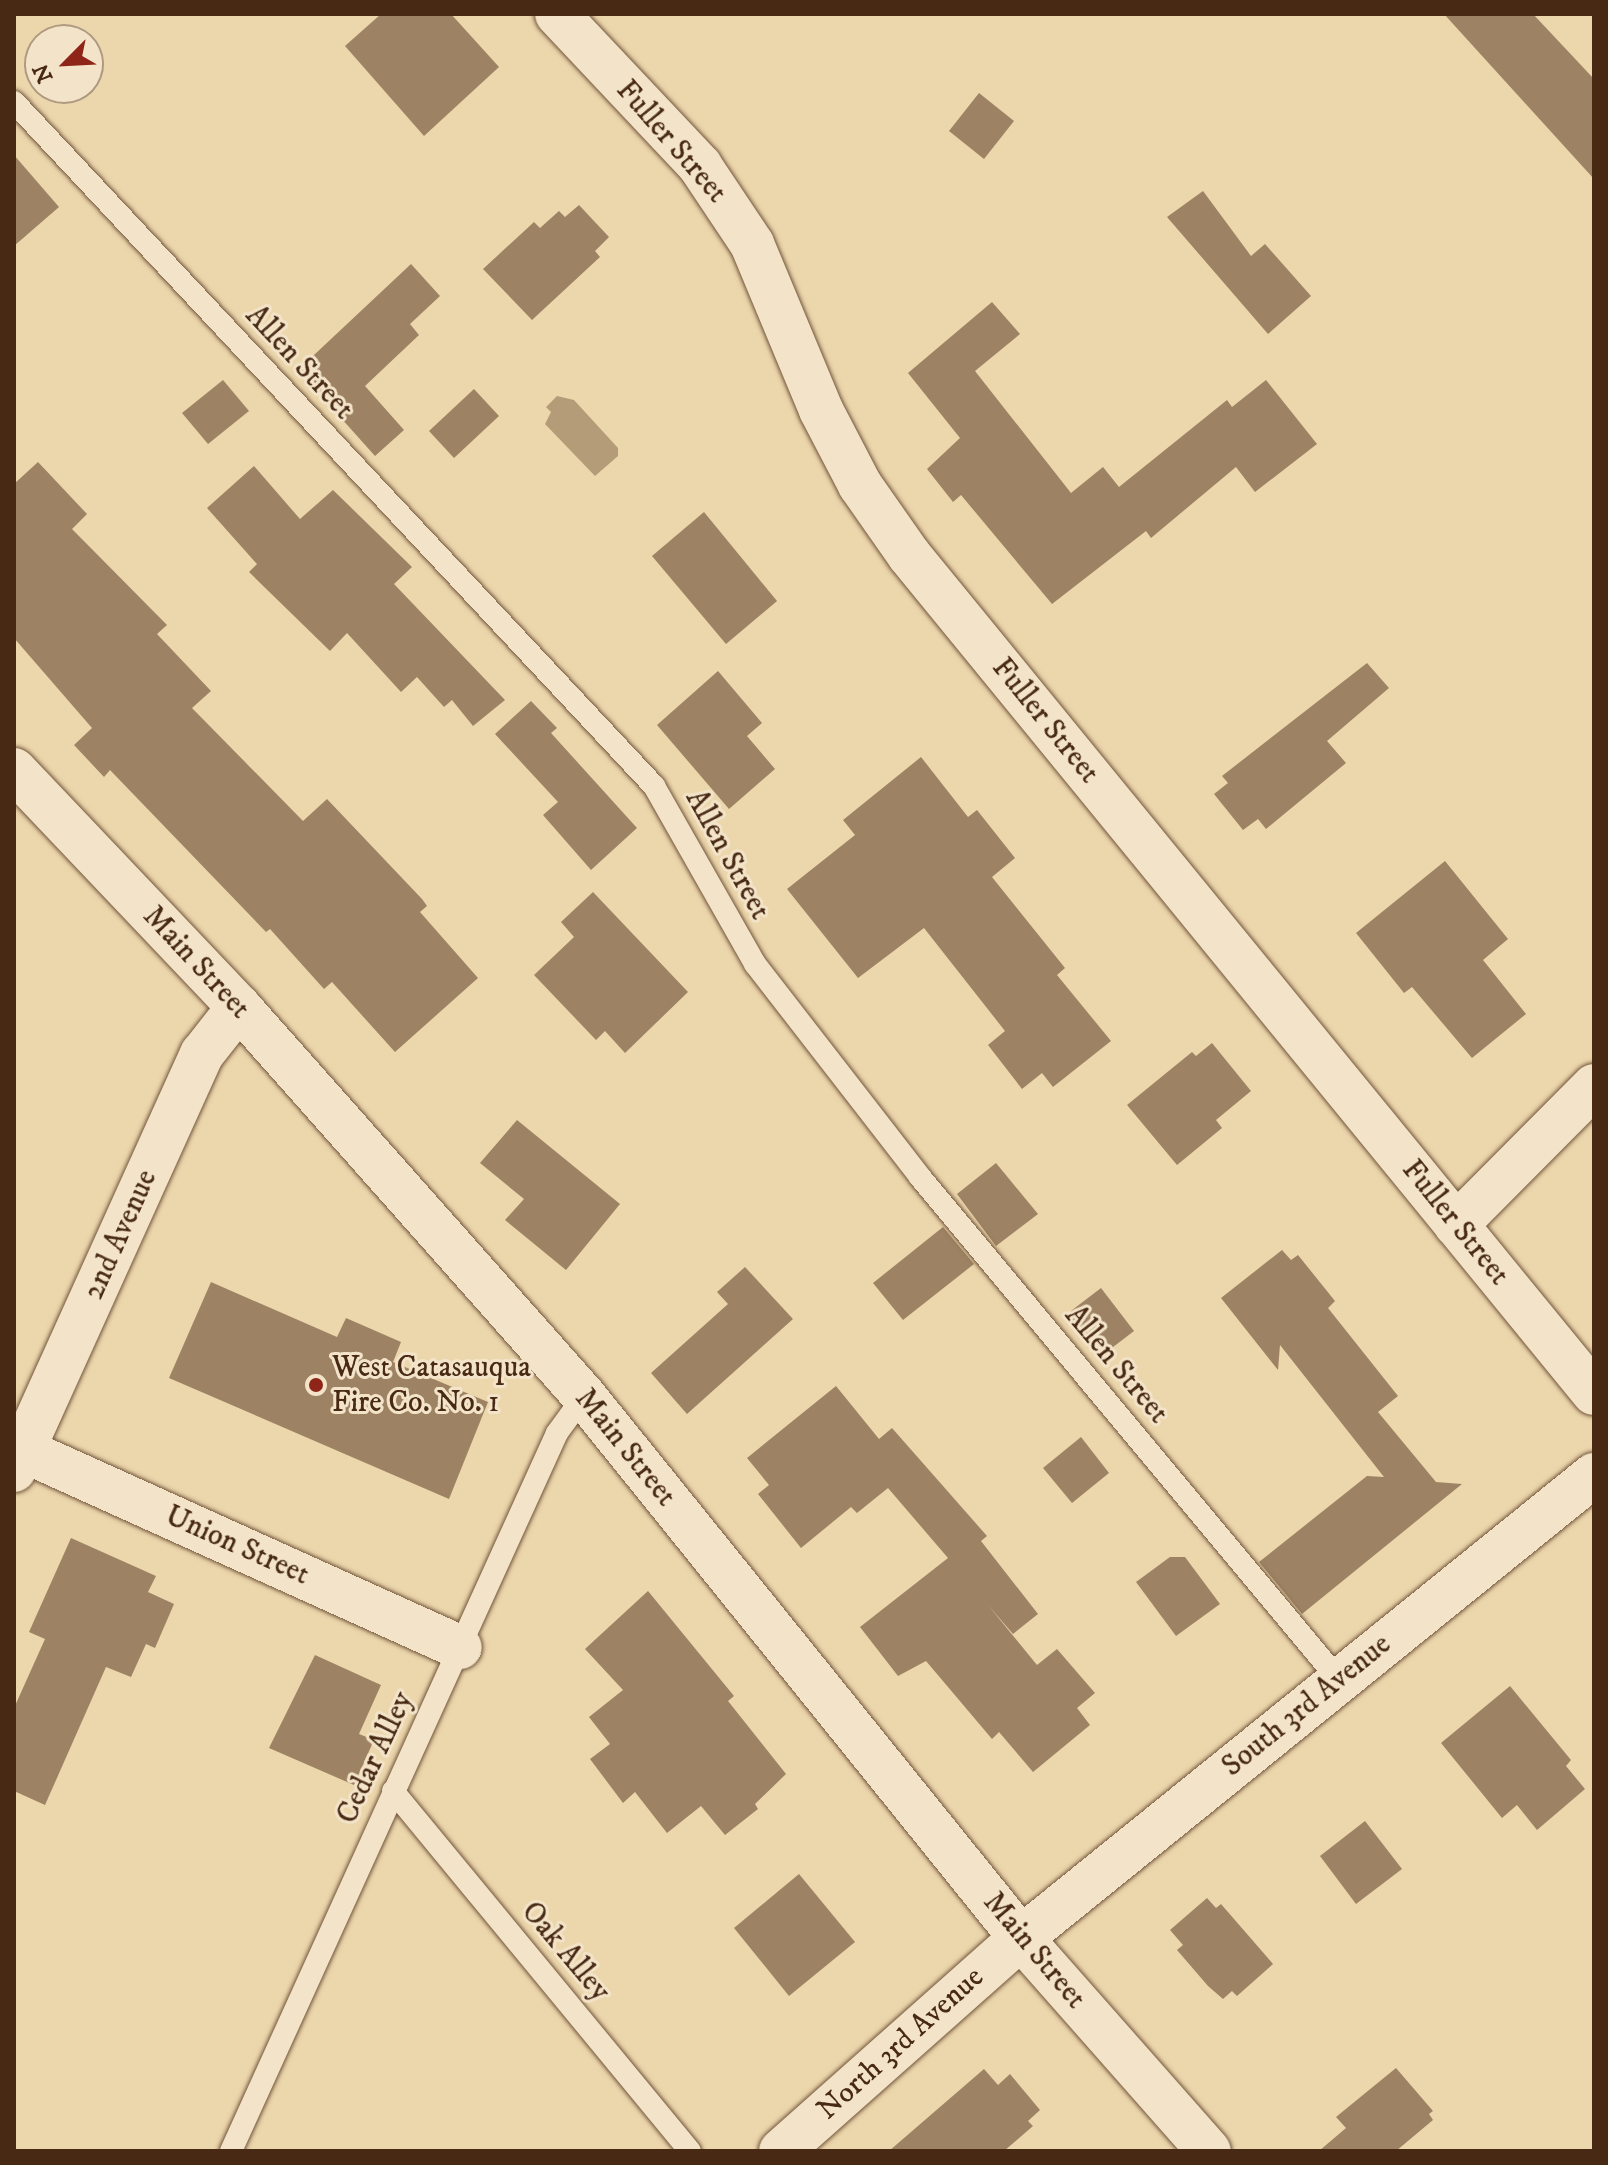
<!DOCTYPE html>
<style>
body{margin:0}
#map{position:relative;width:1608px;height:2165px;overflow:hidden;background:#ecd6ac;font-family:"IM FELL DW Pica",serif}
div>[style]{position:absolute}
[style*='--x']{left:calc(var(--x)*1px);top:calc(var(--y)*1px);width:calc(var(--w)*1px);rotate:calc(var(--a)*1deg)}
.water>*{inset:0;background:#b49c78}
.building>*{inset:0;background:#9d8363}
.roads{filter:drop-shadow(0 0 2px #71553a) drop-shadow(0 0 2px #71553a)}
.service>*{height:22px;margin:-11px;padding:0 11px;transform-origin:11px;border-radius:11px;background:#f3e4c9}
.minor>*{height:44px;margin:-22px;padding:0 22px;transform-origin:22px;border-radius:22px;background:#f3e4c9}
.secondary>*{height:44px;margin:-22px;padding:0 22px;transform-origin:22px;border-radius:22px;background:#f3e4c9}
.dots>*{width:22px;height:22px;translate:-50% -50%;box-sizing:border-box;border:4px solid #f3e4c9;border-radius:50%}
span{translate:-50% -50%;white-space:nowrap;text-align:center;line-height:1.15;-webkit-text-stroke:6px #f3e4c9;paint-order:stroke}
.street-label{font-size:30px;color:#482a14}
.poi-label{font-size:30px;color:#482a14}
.left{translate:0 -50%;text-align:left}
.frame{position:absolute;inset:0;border:16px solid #482a14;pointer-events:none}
.north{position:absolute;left:24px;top:24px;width:80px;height:80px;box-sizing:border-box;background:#f3e4c9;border:2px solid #af9a81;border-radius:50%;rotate:246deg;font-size:22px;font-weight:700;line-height:32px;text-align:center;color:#482a14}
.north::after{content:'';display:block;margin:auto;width:28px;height:36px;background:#8f2418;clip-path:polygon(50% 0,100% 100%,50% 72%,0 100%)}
</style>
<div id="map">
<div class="water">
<div style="clip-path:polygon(557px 396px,574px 400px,618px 448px,618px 456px,595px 476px,545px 424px,551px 412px,546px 407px)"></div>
</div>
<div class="building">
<div style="clip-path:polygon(381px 14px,451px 14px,499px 67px,424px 136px,345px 46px)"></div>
<div style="clip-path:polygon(1444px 14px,1533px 14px,1594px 79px,1594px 179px)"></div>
<div style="clip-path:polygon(979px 93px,1014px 121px,984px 159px,949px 131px)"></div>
<div style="clip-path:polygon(14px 155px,59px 207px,14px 246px)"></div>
<div style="clip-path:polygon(1203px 191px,1251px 256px,1265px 244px,1311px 296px,1268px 334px,1167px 217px)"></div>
<div style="clip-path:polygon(579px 205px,609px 237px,595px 251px,600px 257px,532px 320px,483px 269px,534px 222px,540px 228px,559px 211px,565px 217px)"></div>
<div style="clip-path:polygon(411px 264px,440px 296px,410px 324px,419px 335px,365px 386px,404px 430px,375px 456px,298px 370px)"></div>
<div style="clip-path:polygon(992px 302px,1020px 334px,975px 371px,1071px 493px,1103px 467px,1119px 487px,1227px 400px,1232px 407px,1266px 380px,1317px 444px,1255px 492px,1236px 467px,1151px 538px,1146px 531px,1052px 604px,961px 495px,953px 502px,927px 469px,960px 438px,908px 373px)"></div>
<div style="clip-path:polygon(223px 380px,249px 411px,208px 444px,182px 413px)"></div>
<div style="clip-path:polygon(474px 389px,499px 416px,454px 458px,429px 431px)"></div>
<div style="clip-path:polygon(38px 462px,87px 514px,72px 529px,167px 625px,157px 634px,211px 691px,192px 708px,303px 821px,327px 799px,422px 899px,427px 906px,420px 912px,478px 978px,395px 1052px,332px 982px,324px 989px,270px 929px,266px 932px,110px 770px,104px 777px,74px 745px,92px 728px,14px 638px,14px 484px)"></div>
<div style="clip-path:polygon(254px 466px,300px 519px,333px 490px,412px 567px,394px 584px,505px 700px,473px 726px,452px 700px,444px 707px,417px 677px,401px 692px,347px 633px,330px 651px,249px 572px,257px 564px,207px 508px)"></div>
<div style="clip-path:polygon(704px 512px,777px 601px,726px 644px,652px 556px)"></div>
<div style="clip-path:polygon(1367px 663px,1389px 688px,1327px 741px,1346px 763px,1266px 829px,1258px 819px,1243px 830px,1214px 794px,1228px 783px,1222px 776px)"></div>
<div style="clip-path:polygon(718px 671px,762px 723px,747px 736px,775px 769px,729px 809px,657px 725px)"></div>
<div style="clip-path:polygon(531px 701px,557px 728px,551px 733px,637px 828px,591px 870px,543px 815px,558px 802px,495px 734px)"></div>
<div style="clip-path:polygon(921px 757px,968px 817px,977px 810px,1015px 858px,992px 877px,1065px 968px,1057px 975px,1111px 1041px,1053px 1087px,1042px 1073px,1022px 1089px,988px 1045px,1005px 1031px,924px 928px,858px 978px,787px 889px,855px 835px,843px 820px)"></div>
<div style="clip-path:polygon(1445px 861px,1508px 939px,1483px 960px,1526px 1014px,1472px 1058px,1412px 987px,1404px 993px,1356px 933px)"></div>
<div style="clip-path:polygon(593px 892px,688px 992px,625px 1053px,605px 1031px,596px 1040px,534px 975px,574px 937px,561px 922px)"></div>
<div style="clip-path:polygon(1212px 1043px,1251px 1091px,1216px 1120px,1222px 1128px,1177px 1165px,1127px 1105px,1192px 1052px,1196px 1056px)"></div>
<div style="clip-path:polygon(517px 1120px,620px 1204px,566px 1270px,505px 1220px,524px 1199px,480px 1163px)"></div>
<div style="clip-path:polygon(996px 1163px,1038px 1214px,996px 1246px,957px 1194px)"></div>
<div style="clip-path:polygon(943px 1227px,974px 1264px,903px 1320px,873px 1283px)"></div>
<div style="clip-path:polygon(1282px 1250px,1291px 1260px,1298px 1255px,1335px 1301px,1328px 1308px,1398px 1396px,1378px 1412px,1436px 1482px,1462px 1484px,1302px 1614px,1259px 1562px,1367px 1476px,1384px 1477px,1280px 1345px,1278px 1370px,1221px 1298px)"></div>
<div style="clip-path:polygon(745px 1267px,793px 1319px,687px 1414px,651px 1373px,728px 1304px,717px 1292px)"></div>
<div style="clip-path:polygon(211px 1282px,337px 1337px,346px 1318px,401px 1342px,393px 1362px,488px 1402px,449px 1499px,169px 1378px)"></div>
<div style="clip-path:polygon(1101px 1288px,1134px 1331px,1100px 1357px,1067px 1314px)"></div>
<div style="clip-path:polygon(836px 1386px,879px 1439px,892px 1428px,987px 1536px,981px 1541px,1038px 1614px,1013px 1634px,988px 1605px,1037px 1665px,1057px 1649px,1095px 1693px,1077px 1708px,1090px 1725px,1033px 1772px,999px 1732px,992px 1739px,926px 1661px,898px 1676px,860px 1627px,948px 1558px,888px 1488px,857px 1513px,851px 1507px,801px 1548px,758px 1494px,769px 1485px,747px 1458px)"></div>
<div style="clip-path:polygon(1081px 1437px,1109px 1473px,1072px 1503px,1043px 1468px)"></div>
<div style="clip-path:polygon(71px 1538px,156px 1576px,148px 1592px,174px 1604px,155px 1648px,146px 1644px,131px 1677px,106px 1667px,45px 1805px,14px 1791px,14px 1708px,45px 1639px,29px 1632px)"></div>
<div style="clip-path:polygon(1170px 1557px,1185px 1557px,1220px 1604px,1176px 1636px,1136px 1582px)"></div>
<div style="clip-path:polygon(648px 1591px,734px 1696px,728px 1701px,786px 1774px,755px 1804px,758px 1809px,725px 1835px,701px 1806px,667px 1833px,635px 1792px,623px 1803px,590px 1759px,610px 1744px,589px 1717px,623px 1690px,585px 1649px)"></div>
<div style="clip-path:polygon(315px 1655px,381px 1685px,359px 1734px,374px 1740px,354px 1785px,269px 1748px)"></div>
<div style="clip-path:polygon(1510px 1686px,1571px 1760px,1566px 1766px,1585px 1789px,1537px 1830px,1517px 1805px,1502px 1818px,1441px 1743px)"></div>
<div style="clip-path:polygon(1365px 1821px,1402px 1869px,1356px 1904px,1320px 1856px)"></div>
<div style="clip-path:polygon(799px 1874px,855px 1942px,789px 1996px,734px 1928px)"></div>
<div style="clip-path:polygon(1207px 1898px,1216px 1908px,1221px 1904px,1273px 1964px,1237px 1996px,1232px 1991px,1223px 1999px,1208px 1986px,1177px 1950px,1183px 1945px,1170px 1930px)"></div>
<div style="clip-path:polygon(1396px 2068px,1433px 2111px,1429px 2114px,1433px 2120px,1396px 2151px,1319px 2151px,1346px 2128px,1336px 2117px)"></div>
<div style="clip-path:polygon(984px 2069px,998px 2085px,1010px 2074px,1040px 2110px,1028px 2121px,1033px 2126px,1004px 2151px,889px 2151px)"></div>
</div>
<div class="roads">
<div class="service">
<div style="--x:14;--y:102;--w:937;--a:46.9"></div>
<div style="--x:654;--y:786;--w:205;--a:60.4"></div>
<div style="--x:755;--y:964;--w:269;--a:52.2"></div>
<div style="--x:920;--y:1177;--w:655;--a:50.21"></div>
<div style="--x:393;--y:1791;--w:467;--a:50.5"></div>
<div style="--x:231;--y:2151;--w:789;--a:-65.58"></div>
<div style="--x:557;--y:1433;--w:46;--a:-53.9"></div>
</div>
<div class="minor">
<div style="--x:557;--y:14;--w:209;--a:46.7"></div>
<div style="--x:700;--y:166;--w:94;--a:56.3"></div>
<div style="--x:752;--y:244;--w:180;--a:67.4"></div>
<div style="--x:821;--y:410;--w:85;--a:62.5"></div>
<div style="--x:860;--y:485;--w:85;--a:55"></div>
<div style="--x:909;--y:555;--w:1082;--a:50.74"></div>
<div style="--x:1456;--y:1225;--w:196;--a:-45.2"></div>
<div style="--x:14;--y:1446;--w:489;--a:24.3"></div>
<div style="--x:14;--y:1470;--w:457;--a:-65.7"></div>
<div style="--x:202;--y:1054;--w:60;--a:-51.8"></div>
<div style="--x:781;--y:2151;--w:321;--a:-41.6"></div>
<div style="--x:1021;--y:1938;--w:737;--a:-38.94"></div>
</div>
<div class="secondary">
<div style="--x:14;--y:770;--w:327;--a:46.5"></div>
<div style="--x:239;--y:1007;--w:520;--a:48.43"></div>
<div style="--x:584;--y:1396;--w:696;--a:51.12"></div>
<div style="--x:1021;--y:1938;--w:284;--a:48.6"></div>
</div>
</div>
<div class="dots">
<div style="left:316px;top:1385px;background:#8f2418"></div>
</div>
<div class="street-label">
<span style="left:671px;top:142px;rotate:49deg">Fuller Street</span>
<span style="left:299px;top:363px;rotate:47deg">Allen Street</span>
<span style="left:1045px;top:721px;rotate:51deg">Fuller Street</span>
<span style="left:727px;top:855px;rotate:61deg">Allen Street</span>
<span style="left:196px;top:963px;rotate:47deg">Main Street</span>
<span style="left:1455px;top:1223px;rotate:51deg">Fuller Street</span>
<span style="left:121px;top:1235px;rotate:-66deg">2nd Avenue</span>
<span style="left:1116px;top:1365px;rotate:50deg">Allen Street</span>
<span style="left:625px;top:1448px;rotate:51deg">Main Street</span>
<span style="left:237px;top:1546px;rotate:24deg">Union Street</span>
<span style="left:1307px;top:1706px;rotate:-39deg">South 3rd Avenue</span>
<span style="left:376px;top:1758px;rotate:-65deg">Cedar Alley</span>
<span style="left:1034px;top:1951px;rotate:50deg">Main Street</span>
<span style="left:565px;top:1952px;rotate:50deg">Oak Alley</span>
<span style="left:901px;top:2044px;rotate:-42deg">North 3rd Avenue</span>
</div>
<div class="poi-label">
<span class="left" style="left:332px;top:1385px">West Catasauqua<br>Fire Co. No. 1</span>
</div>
<div class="frame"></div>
<div class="north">N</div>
</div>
